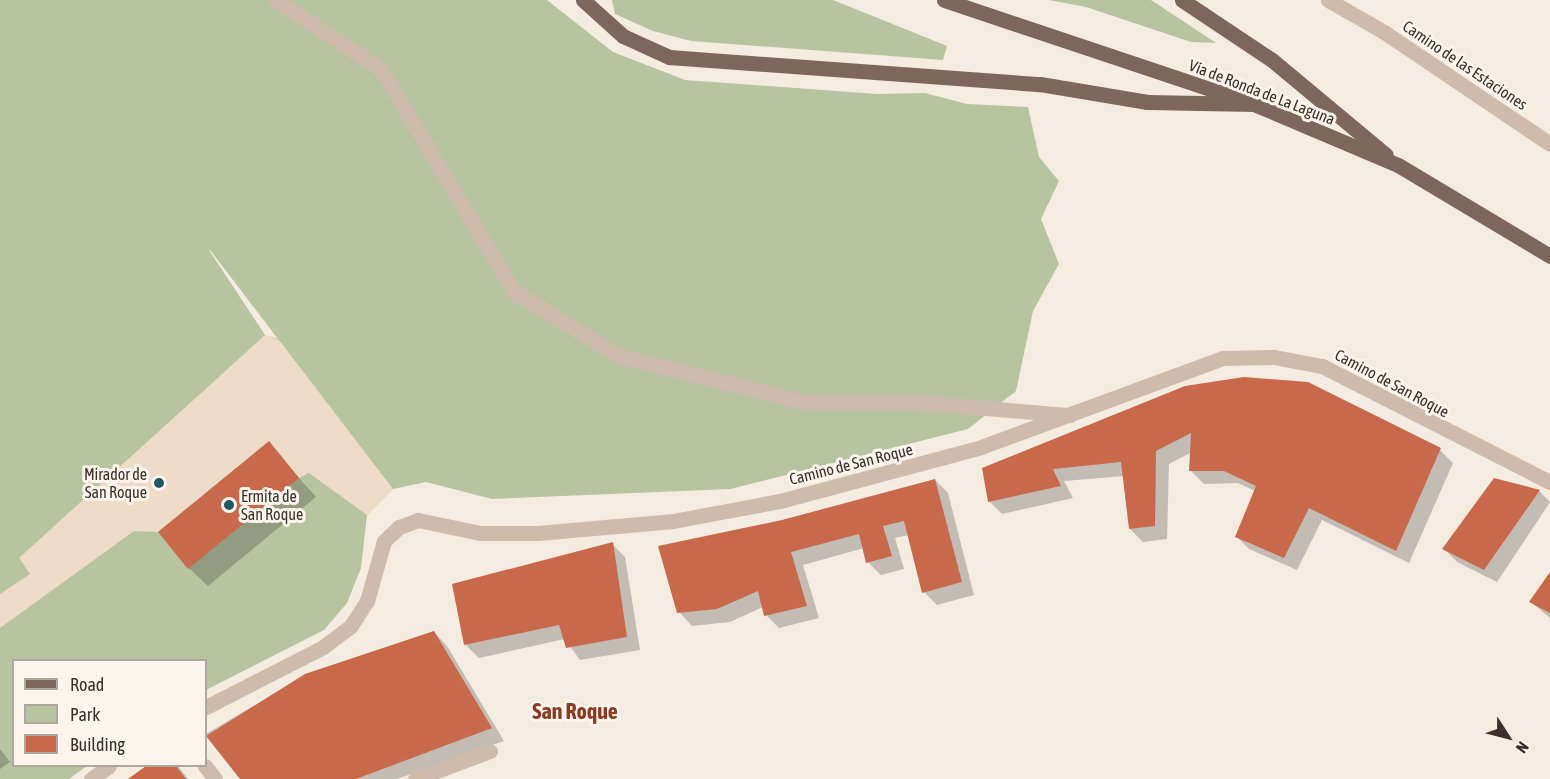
<!DOCTYPE html>
<meta charset="utf-8">
<style>
body{margin:0}
#map{position:relative;width:1550px;height:779px;overflow:hidden;background:#f4ebe1;font-family:"Asap Condensed",sans-serif}
div>[style]{position:absolute}
[style*='--x']{left:calc(var(--x)*1px);top:calc(var(--y)*1px);width:calc(var(--w)*1px);rotate:calc(var(--a)*1deg)}
.green>*{inset:0;background:#b8c4a0}
.plaza>*{inset:0;background:#ecdcc8}
.shadow>*{inset:0;background:#0003}
.building>*{inset:0;background:#c8694b}
.lane>*{height:15px;margin:-7.5px;padding:0 7.5px;transform-origin:7.5px;border-radius:7.5px;background:#cdbbac}
.street>*{height:15px;margin:-7.5px;padding:0 7.5px;transform-origin:7.5px;border-radius:7.5px;background:#cdbbac}
.primary>*{height:15px;margin:-7.5px;padding:0 7.5px;transform-origin:7.5px;border-radius:7.5px;background:#7d675c}
.dots>*{width:16px;height:16px;translate:-50% -50%;box-sizing:border-box;border:3px solid #fbf5ee;border-radius:50%}
span{translate:-50% -50%;white-space:nowrap;text-align:center;line-height:1.15;-webkit-text-stroke:6px #fbf5ee;paint-order:stroke}
.street-label{font-size:16px;color:#3b302b}
.poi-label{font-size:16px;color:#3b302b}
.right{translate:-100% -50%;text-align:right}
.left{translate:0 -50%;text-align:left}
.district-label{font-size:22px;color:#8c3b22;font-weight:700}
.legend{position:absolute;left:12px;top:659px;width:195px;height:108px;box-sizing:border-box;background:#fbf5ee;border:2px solid #aea6a0;margin:0;padding:8px 10px;list-style:none;font-size:18px;color:#3b302b}
.legend li{display:flex;align-items:center;gap:12px;height:30px}
.legend b{width:30px;border:2px solid #aea6a0}
.north{position:absolute;left:1478px;top:707px;width:60px;height:60px;-webkit-text-stroke:4px #fbf5ee;paint-order:stroke;rotate:126deg;font-size:16px;font-weight:700;line-height:24px;text-align:center;color:#3b302b}
.north::after{content:'';display:block;margin:auto;width:21px;height:27px;background:#3b302b;clip-path:polygon(50% 0,100% 100%,50% 72%,0 100%)}
</style>
<div id="map">
<div class="green">
<div style="clip-path:polygon(evenodd,0 0,547px 0,613px 52px,685px 80px,877px 94px,925px 93px,967px 104px,1028px 107px,1039px 157px,1059px 181px,1041px 219px,1059px 264px,1033px 311px,1016px 391px,968px 429px,730px 489px,492px 499px,426px 482px,393px 489px,367px 515px,361px 568px,347px 603px,324px 630px,206px 690px,206px 660px,14px 660px,14px 766px,87px 766px,69px 779px,0 779px,0 0,209px 250px,210px 250px,278px 339px,265px 335px,209px 250px)"></div>
<div style="clip-path:polygon(612px 0,833px 0,947px 46px,943px 60px,691px 41px,653px 31px,615px 14px)"></div>
<div style="clip-path:polygon(1049px 0,1151px 0,1216px 43px,1191px 42px,1086px 7px)"></div>
</div>
<div class="plaza">
<div style="clip-path:polygon(265px 335px,279px 340px,393px 489px,367px 515px,309px 473px,299px 478px,269px 442px,158px 532px,134px 531px,0 628px,0 594px,30px 574px,19px 558px)"></div>
</div>
<div class="shadow">
<div style="clip-path:polygon(1186px 388px,1440px 450px,1453px 463px,1409px 563px,1322px 520px,1297px 570px,1249px 549px,1236px 536px,1255px 491px,1238px 483px,1204px 484px,1191px 471px,1192px 452px,1169px 464px,1167px 539px,1143px 542px,1130px 529px,1124px 476px,1064px 481px,1073px 498px,1002px 514px,989px 501px)"></div>
<div style="clip-path:polygon(269px 444px,316px 497px,208px 586px,189px 568px)"></div>
<div style="clip-path:polygon(935px 480px,948px 493px,974px 595px,937px 605px,924px 592px,909px 535px,895px 538px,904px 569px,881px 575px,868px 562px,864px 548px,803px 565px,819px 618px,779px 628px,766px 615px,763px 607px,730px 622px,692px 626px,679px 612px,783px 521px)"></div>
<div style="clip-path:polygon(1494px 480px,1539px 491px,1550px 502px,1497px 582px,1457px 562px,1444px 549px)"></div>
<div style="clip-path:polygon(612px 544px,625px 557px,640px 650px,580px 660px,565px 639px,479px 658px,466px 645px,454px 585px)"></div>
<div style="clip-path:polygon(1550px 574px,1550px 618px,1531px 602px)"></div>
<div style="clip-path:polygon(434px 632px,447px 646px,504px 741px,397px 779px,242px 779px,206px 734px,305px 675px)"></div>
<div style="clip-path:polygon(0 749px,10px 762px,0 769px)"></div>
<div style="clip-path:polygon(148px 766px,178px 766px,188px 779px,130px 779px)"></div>
</div>
<div class="building">
<div style="clip-path:polygon(1244px 377px,1308px 382px,1441px 448px,1396px 551px,1309px 508px,1284px 558px,1235px 537px,1256px 486px,1224px 471px,1189px 471px,1191px 433px,1156px 451px,1155px 526px,1129px 529px,1121px 462px,1053px 469px,1061px 486px,988px 502px,982px 468px,1185px 386px)"></div>
<div style="clip-path:polygon(269px 441px,299px 478px,188px 569px,158px 532px)"></div>
<div style="clip-path:polygon(1494px 478px,1540px 490px,1484px 570px,1442px 549px)"></div>
<div style="clip-path:polygon(935px 479px,962px 582px,922px 593px,904px 521px,883px 526px,892px 556px,866px 563px,859px 534px,791px 552px,807px 606px,764px 616px,758px 591px,717px 609px,677px 613px,658px 546px,782px 520px)"></div>
<div style="clip-path:polygon(613px 542px,627px 637px,566px 648px,559px 625px,464px 645px,452px 584px)"></div>
<div style="clip-path:polygon(1550px 572px,1550px 613px,1529px 602px)"></div>
<div style="clip-path:polygon(434px 631px,492px 728px,356px 779px,240px 779px,206px 736px,305px 674px)"></div>
<div style="clip-path:polygon(146px 766px,176px 766px,186px 779px,128px 779px)"></div>
</div>
<div class="lane">
<div style="--x:276;--y:0;--w:126;--a:33.3"></div>
<div style="--x:381;--y:69;--w:260;--a:59.2"></div>
<div style="--x:514;--y:292;--w:123;--a:31.4"></div>
<div style="--x:619;--y:356;--w:192;--a:13.9"></div>
<div style="--x:805;--y:402;--w:111;--a:0"></div>
<div style="--x:916;--y:402;--w:154;--a:4.9"></div>
</div>
<div class="street">
<div style="--x:1328;--y:0;--w:64;--a:29.7"></div>
<div style="--x:1384;--y:32;--w:200;--a:34"></div>
<div style="--x:206;--y:707;--w:131;--a:-27.1"></div>
<div style="--x:323;--y:647;--w:34;--a:-37"></div>
<div style="--x:350;--y:627;--w:31;--a:-57"></div>
<div style="--x:367;--y:601;--w:62;--a:-74.2"></div>
<div style="--x:384;--y:541;--w:21;--a:-43"></div>
<div style="--x:399;--y:527;--w:20;--a:-20"></div>
<div style="--x:418;--y:520;--w:63;--a:11.8"></div>
<div style="--x:480;--y:533;--w:58;--a:0"></div>
<div style="--x:538;--y:533;--w:136;--a:-5.1"></div>
<div style="--x:673;--y:521;--w:109;--a:-10.6"></div>
<div style="--x:780;--y:501;--w:208;--a:-15"></div>
<div style="--x:981;--y:447;--w:258;--a:-20.2"></div>
<div style="--x:1223;--y:358;--w:51;--a:-1.1"></div>
<div style="--x:1274;--y:357;--w:49;--a:10.6"></div>
<div style="--x:1322;--y:366;--w:256;--a:27"></div>
<div style="--x:205;--y:766;--w:16;--a:52"></div>
<div style="--x:91;--y:779;--w:22;--a:-36"></div>
<div style="--x:415;--y:779;--w:80;--a:-20.5"></div>
</div>
<div class="primary">
<div style="--x:583;--y:0;--w:54;--a:42"></div>
<div style="--x:623;--y:36;--w:51;--a:24.5"></div>
<div style="--x:669;--y:57;--w:372;--a:4.2"></div>
<div style="--x:1040;--y:84;--w:109;--a:9.5"></div>
<div style="--x:1147;--y:102;--w:107;--a:1.1"></div>
<div style="--x:944;--y:0;--w:327;--a:18.5"></div>
<div style="--x:1254;--y:104;--w:156;--a:23"></div>
<div style="--x:1398;--y:165;--w:177;--a:30.9"></div>
<div style="--x:1182;--y:0;--w:108;--a:33.7"></div>
<div style="--x:1272;--y:60;--w:148;--a:39.8"></div>
</div>
<div class="dots">
<div style="left:159px;top:483px;background:#1f5a5e"></div>
<div style="left:229px;top:505px;background:#1f5a5e"></div>
</div>
<div class="street-label">
<span style="left:1465px;top:65px;rotate:34deg">Camino de las Estaciones</span>
<span style="left:1262px;top:92px;rotate:21deg">Vía de Ronda de La Laguna</span>
<span style="left:1392px;top:383px;rotate:28deg">Camino de San Roque</span>
<span style="left:851px;top:464px;rotate:-14deg">Camino de San Roque</span>
</div>
<div class="poi-label">
<span class="right" style="left:147px;top:483px">Mirador de<br>San Roque</span>
<span class="left" style="left:241px;top:505px">Ermita de<br>San Roque</span>
</div>
<div class="district-label">
<span style="left:575px;top:712px">San Roque</span>
</div>
<ul class="legend">
<li><b style="height:8px;background:#7d675c"></b>Road</li>
<li><b style="height:16px;background:#b8c4a0"></b>Park</li>
<li><b style="height:16px;background:#c8694b"></b>Building</li>
</ul>
<div class="north">N</div>
</div>
